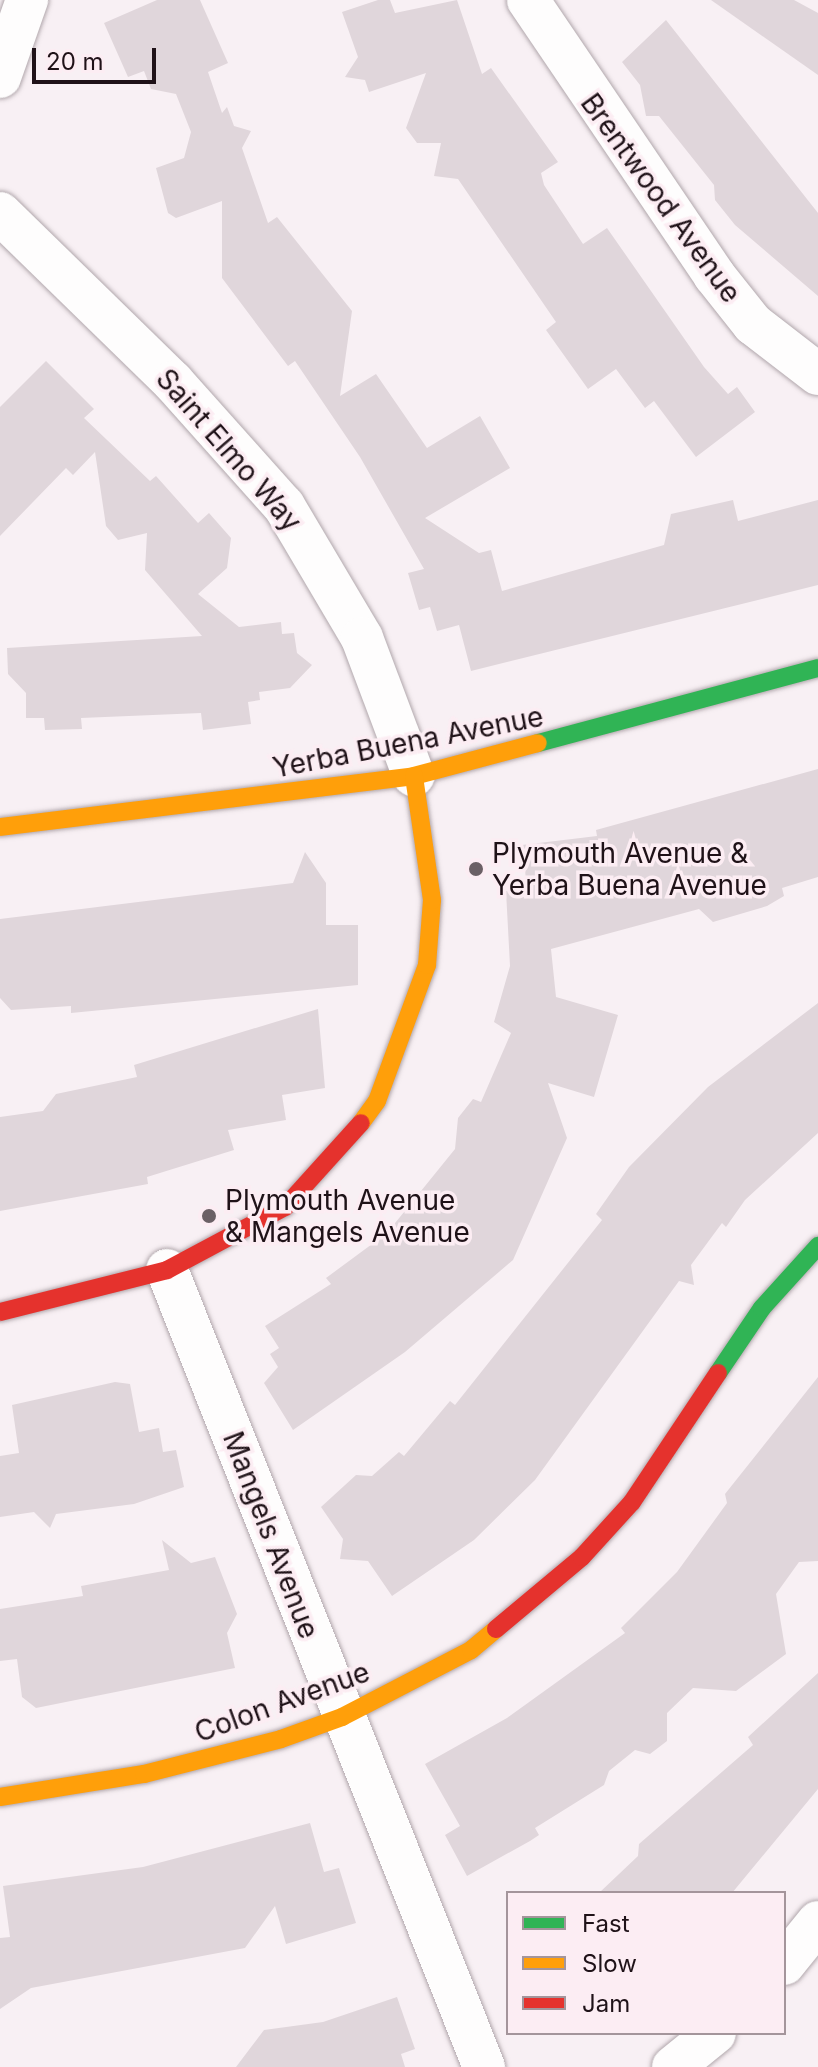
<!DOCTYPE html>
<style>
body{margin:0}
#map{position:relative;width:818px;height:2067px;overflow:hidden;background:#f8f0f4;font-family:Inter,sans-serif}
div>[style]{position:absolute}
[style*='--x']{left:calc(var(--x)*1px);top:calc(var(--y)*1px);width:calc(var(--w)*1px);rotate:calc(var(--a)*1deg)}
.building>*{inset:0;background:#e0d6db}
.roads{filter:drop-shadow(0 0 2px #b1a7ac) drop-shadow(0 0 2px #b1a7ac)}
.street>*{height:42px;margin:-21px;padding:0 21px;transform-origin:21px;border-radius:21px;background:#fefdfd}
.fast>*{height:18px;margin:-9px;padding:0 9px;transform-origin:9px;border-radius:9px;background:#30b455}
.slow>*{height:18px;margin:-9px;padding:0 9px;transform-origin:9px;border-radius:9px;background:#ff9f0a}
.jam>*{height:18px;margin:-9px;padding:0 9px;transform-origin:9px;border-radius:9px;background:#e5322d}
.dots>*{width:22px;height:22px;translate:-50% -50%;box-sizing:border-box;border:4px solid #fcedf3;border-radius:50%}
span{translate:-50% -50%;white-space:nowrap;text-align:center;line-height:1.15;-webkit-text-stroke:7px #fcedf3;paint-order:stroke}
.street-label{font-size:28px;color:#1f1218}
.poi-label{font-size:28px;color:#1f1218}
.left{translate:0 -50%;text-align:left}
.legend{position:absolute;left:506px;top:1891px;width:280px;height:144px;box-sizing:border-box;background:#fcedf3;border:2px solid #a4959b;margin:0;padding:10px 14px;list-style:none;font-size:24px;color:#1f1218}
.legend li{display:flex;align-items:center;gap:16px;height:40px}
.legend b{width:40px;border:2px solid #a4959b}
.scale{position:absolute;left:32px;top:48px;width:124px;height:36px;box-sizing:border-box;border:4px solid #1f1218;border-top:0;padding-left:10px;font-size:24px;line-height:28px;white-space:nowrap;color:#1f1218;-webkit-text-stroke:6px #fcedf3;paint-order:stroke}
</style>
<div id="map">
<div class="building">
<div style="clip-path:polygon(157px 0,200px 0,228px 63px,208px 72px,222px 113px,227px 107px,234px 126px,251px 131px,242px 148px,268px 223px,277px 217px,352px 311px,340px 396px,376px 374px,427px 448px,480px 416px,510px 468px,425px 518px,479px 553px,491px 550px,502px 591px,664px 545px,671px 514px,733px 500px,738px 521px,818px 500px,818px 585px,471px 671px,459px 625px,437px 631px,430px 607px,419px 610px,408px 573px,424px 569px,360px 457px,295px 361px,288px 366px,222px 278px,222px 201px,176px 218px,168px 213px,156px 168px,184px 158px,191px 132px,176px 94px,151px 89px,144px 71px,128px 77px,104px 23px)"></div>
<div style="clip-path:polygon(378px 0,390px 0,395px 13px,457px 0,482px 74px,491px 68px,558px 162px,541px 173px,544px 185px,583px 244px,607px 228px,704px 367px,728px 394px,737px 387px,755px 412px,696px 457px,654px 401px,645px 408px,616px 369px,588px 389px,546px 330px,556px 322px,458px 179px,434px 176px,441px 143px,417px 143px,406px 128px,426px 73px,369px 92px,365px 80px,345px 77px,358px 57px,342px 12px)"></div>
<div style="clip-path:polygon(711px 0,794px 0,818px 13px,818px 75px)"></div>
<div style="clip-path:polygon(666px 20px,818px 213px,818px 296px,735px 225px,715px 200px,714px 185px,659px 116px,646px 116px,640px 85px,622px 62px)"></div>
<div style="clip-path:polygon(46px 361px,94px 409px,84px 418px,150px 481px,156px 476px,198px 523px,209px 513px,231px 538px,227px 568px,198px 594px,239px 627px,281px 622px,282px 634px,294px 633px,297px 653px,312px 665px,290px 688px,259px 692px,260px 700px,248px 702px,251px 724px,203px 730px,201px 713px,81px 718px,82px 729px,45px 730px,44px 718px,26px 718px,26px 693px,8px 674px,7px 648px,202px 636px,145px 570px,147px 533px,118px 540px,106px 526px,95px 452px,73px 475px,66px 468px,0 536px,0 407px)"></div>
<div style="clip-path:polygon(818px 769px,818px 877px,782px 888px,784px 896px,767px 906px,713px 922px,699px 909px,551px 949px,556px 997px,618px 1015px,594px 1097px,548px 1083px,567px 1138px,513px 1260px,405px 1352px,293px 1430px,264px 1383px,278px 1367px,270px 1354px,279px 1348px,265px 1326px,331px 1284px,326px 1278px,387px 1233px,455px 1149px,458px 1118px,473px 1099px,481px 1102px,511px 1033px,494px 1022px,510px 966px,506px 891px,527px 888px,522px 845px,597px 836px,596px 830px)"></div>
<div style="clip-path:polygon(305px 852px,326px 883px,326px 925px,358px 925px,358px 985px,71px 1013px,71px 1006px,11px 1010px,0 998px,0 919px,293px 883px)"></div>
<div style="clip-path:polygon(818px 1003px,818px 1133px,745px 1200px,726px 1227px,722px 1223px,691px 1265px,694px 1285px,679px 1281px,535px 1480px,474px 1540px,392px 1596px,368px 1561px,340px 1559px,343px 1539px,321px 1507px,356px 1475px,372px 1476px,399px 1452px,404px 1456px,450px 1401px,455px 1405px,602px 1220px,596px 1214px,629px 1167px,708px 1087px)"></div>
<div style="clip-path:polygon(318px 1009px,325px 1088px,282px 1095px,286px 1120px,228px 1130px,234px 1150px,147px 1177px,148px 1184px,0 1211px,0 1117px,43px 1111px,56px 1094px,137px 1077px,134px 1065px)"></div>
<div style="clip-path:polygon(818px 1377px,818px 1561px,799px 1562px,776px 1594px,786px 1654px,736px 1691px,693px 1688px,667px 1713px,667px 1741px,650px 1754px,635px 1750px,609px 1771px,604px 1785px,535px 1828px,539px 1835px,530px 1841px,467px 1876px,445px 1835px,460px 1826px,425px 1764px,507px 1718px,625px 1633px,621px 1628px,677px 1572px,727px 1503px,725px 1494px)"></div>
<div style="clip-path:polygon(115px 1382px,130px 1384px,139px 1432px,159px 1428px,163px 1452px,176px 1450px,184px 1487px,134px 1504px,56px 1514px,50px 1528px,34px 1512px,0 1517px,0 1456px,19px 1453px,12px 1405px)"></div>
<div style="clip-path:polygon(162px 1540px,191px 1563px,215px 1557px,237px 1614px,227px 1633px,235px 1668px,36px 1708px,22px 1697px,17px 1659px,0 1661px,0 1609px,83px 1596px,81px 1586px,169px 1570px)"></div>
<div style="clip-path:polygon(818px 1673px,818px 1789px,732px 1893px,599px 1893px,638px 1856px,639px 1844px,753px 1745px,748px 1737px)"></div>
<div style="clip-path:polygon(310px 1823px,324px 1872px,339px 1868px,356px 1923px,286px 1944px,275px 1906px,245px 1948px,31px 1988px,0 2009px,0 1938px,10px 1937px,3px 1886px,143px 1867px)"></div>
<div style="clip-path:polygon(397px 1997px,415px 2049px,401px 2054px,405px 2067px,236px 2067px,264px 2030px,323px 2022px)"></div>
</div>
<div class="roads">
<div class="street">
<div style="--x:528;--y:0;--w:332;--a:55.9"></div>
<div style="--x:714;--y:275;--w:63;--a:51.5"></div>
<div style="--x:753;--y:324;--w:82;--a:37.6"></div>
<div style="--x:0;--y:77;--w:82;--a:-70.7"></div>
<div style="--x:0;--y:213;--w:242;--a:44.3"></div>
<div style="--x:173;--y:382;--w:166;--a:48.2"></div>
<div style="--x:284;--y:506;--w:153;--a:59.4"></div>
<div style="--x:362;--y:638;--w:147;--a:69.4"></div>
<div style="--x:167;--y:1270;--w:858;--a:68.31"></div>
<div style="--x:784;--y:1964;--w:54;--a:-51"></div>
<div style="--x:673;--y:2067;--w:54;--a:-39"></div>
</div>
<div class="fast">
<div style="--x:538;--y:743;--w:290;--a:-15"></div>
<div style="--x:718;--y:1373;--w:78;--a:-55.9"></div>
<div style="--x:762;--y:1308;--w:84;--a:-47.9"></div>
</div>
<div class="slow">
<div style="--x:0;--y:827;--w:417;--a:-7"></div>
<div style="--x:414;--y:776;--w:128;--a:-14.9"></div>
<div style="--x:361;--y:1123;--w:27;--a:-54"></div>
<div style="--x:377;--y:1101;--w:145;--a:-69.8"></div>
<div style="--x:427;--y:965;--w:65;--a:-85.6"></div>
<div style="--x:432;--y:900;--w:125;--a:-98.3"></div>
<div style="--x:0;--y:1797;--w:146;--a:-9.1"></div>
<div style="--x:144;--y:1774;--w:141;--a:-14.3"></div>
<div style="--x:281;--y:1739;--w:65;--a:-19.8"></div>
<div style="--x:342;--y:1717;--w:145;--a:-27.4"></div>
<div style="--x:471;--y:1650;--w:33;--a:-40"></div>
</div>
<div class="jam">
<div style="--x:0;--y:1312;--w:172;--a:-14.1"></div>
<div style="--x:167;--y:1270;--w:134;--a:-28.1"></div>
<div style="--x:285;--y:1207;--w:113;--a:-47.9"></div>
<div style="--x:496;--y:1629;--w:112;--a:-39.9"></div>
<div style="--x:582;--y:1557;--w:74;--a:-47.7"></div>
<div style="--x:632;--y:1502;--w:155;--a:-56.3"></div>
</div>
</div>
<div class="dots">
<div style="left:476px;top:869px;background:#6b6065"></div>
<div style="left:209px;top:1216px;background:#6b6065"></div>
</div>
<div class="street-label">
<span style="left:661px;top:198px;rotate:54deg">Brentwood Avenue</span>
<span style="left:229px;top:450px;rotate:49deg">Saint Elmo Way</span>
<span style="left:408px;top:742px;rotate:-11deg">Yerba Buena Avenue</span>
<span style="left:271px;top:1535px;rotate:69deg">Mangels Avenue</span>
<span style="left:282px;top:1702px;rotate:-20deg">Colon Avenue</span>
</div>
<div class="poi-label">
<span class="left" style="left:492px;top:869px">Plymouth Avenue &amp;<br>Yerba Buena Avenue</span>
<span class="left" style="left:225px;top:1216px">Plymouth Avenue<br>&amp; Mangels Avenue</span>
</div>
<ul class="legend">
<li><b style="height:10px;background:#30b455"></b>Fast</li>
<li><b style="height:10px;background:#ff9f0a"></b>Slow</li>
<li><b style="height:10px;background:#e5322d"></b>Jam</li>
</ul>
<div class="scale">20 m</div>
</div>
